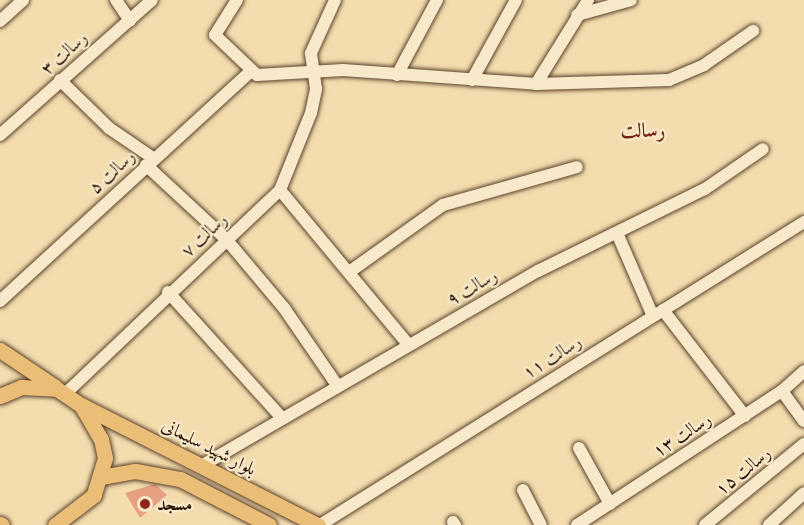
<!DOCTYPE html>
<meta charset="utf-8">
<style>
body{margin:0}
#map{position:relative;width:804px;height:525px;overflow:hidden;background:#f3ddae;font-family:Alegreya,Amiri,serif}
div>[style]{position:absolute}
[style*='--x']{left:calc(var(--x)*1px);top:calc(var(--y)*1px);width:calc(var(--w)*1px);rotate:calc(var(--a)*1deg)}
.building>*{inset:0;background:#e7a180}
.roads{filter:drop-shadow(0 0 2px #5c422c) drop-shadow(0 0 2px #5c422c)}
.minor>*{height:12px;margin:-6px;padding:0 6px;transform-origin:6px;border-radius:6px;background:#f7e9ca}
.major>*{height:15px;margin:-7.5px;padding:0 7.5px;transform-origin:7.5px;border-radius:7.5px;background:#eabe77}
.dots>*{width:16px;height:16px;translate:-50% -50%;box-sizing:border-box;border:3px solid #f7e9ca;border-radius:50%}
span{translate:-50% -50%;white-space:nowrap;text-align:center;line-height:1.15;-webkit-text-stroke:4.5px #f7e9ca;paint-order:stroke}
.street-label{font-size:18px;color:#290f01}
.poi-label{font-size:18px;color:#290f01;font-weight:700}
.left{translate:0 -50%;text-align:left}
.neighbourhood-label{font-size:20px;color:#7a1f14;font-weight:700}
</style>
<div id="map">
<div class="building">
<div style="clip-path:polygon(155px 484px,167px 495px,140px 518px,125px 493px)"></div>
</div>
<div class="roads">
<div class="minor">
<div style="--x:116;--y:0;--w:25;--a:56"></div>
<div style="--x:237;--y:0;--w:41;--a:122.2"></div>
<div style="--x:215;--y:35;--w:58;--a:43.6"></div>
<div style="--x:257;--y:75;--w:86;--a:-3.3"></div>
<div style="--x:343;--y:70;--w:194;--a:4.1"></div>
<div style="--x:536;--y:84;--w:133;--a:-1.7"></div>
<div style="--x:669;--y:80;--w:38;--a:-23"></div>
<div style="--x:704;--y:65;--w:60;--a:-34.8"></div>
<div style="--x:577;--y:15;--w:56;--a:-15.5"></div>
<div style="--x:0;--y:21;--w:31;--a:-42"></div>
<div style="--x:397;--y:75;--w:85;--a:-61.9"></div>
<div style="--x:60;--y:80;--w:69;--a:44.4"></div>
<div style="--x:109;--y:128;--w:53;--a:34.3"></div>
<div style="--x:472;--y:80;--w:91;--a:-61.2"></div>
<div style="--x:536;--y:84;--w:99;--a:-58.2"></div>
<div style="--x:0;--y:135;--w:203;--a:-41.6"></div>
<div style="--x:146;--y:165;--w:109;--a:42.8"></div>
<div style="--x:226;--y:239;--w:90;--a:50"></div>
<div style="--x:284;--y:308;--w:93;--a:55.5"></div>
<div style="--x:280;--y:190;--w:199;--a:50.3"></div>
<div style="--x:617;--y:233;--w:90;--a:66.6"></div>
<div style="--x:352;--y:270;--w:112;--a:-35.5"></div>
<div style="--x:443;--y:205;--w:139;--a:-15.8"></div>
<div style="--x:168;--y:292;--w:170;--a:47.9"></div>
<div style="--x:0;--y:301;--w:339;--a:-42.5"></div>
<div style="--x:663;--y:310;--w:134;--a:52.3"></div>
<div style="--x:782;--y:391;--w:37;--a:54"></div>
<div style="--x:65;--y:394;--w:296;--a:-43.5"></div>
<div style="--x:280;--y:190;--w:83;--a:-68.1"></div>
<div style="--x:311;--y:113;--w:25;--a:-78"></div>
<div style="--x:316;--y:89;--w:36;--a:-98"></div>
<div style="--x:311;--y:53;--w:58;--a:-65.6"></div>
<div style="--x:579;--y:448;--w:64;--a:61"></div>
<div style="--x:203;--y:465;--w:387;--a:-30.1"></div>
<div style="--x:538;--y:271;--w:186;--a:-26.2"></div>
<div style="--x:705;--y:189;--w:70;--a:-34.6"></div>
<div style="--x:523;--y:490;--w:39;--a:63"></div>
<div style="--x:453;--y:522;--w:4;--a:56"></div>
<div style="--x:320;--y:525;--w:571;--a:-32.05"></div>
<div style="--x:577;--y:525;--w:245;--a:-33.2"></div>
<div style="--x:782;--y:391;--w:30;--a:-42"></div>
<div style="--x:705;--y:525;--w:128;--a:-39.3"></div>
<div style="--x:769;--y:525;--w:47;--a:-42.4"></div>
</div>
<div class="major">
<div style="--x:0;--y:350;--w:66;--a:33.9"></div>
<div style="--x:0;--y:396;--w:23;--a:-23"></div>
<div style="--x:21;--y:387;--w:36;--a:3"></div>
<div style="--x:57;--y:389;--w:29;--a:34"></div>
<div style="--x:81;--y:405;--w:39;--a:60"></div>
<div style="--x:101;--y:439;--w:19;--a:78"></div>
<div style="--x:105;--y:458;--w:39;--a:107"></div>
<div style="--x:94;--y:495;--w:49;--a:142.4"></div>
<div style="--x:81;--y:405;--w:266;--a:26.9"></div>
<div style="--x:101;--y:477;--w:35;--a:-10"></div>
<div style="--x:135;--y:471;--w:46;--a:10.1"></div>
<div style="--x:180;--y:479;--w:100;--a:27.3"></div>
<div style="--x:0;--y:524;--w:2;--a:27"></div>
</div>
</div>
<div class="dots">
<div style="left:145px;top:504px;background:#8f2418"></div>
</div>
<div class="street-label">
<span style="left:64px;top:53px;rotate:-41deg">رسالت ۳</span>
<span style="left:112px;top:172px;rotate:-43deg">رسالت ۵</span>
<span style="left:204px;top:235px;rotate:-42deg">رسالت ۷</span>
<span style="left:472px;top:287px;rotate:-29deg">رسالت ۹</span>
<span style="left:552px;top:357px;rotate:-32deg">رسالت ۱۱</span>
<span style="left:682px;top:435px;rotate:-33deg">رسالت ۱۳</span>
<span style="left:209px;top:447px;rotate:27deg">بلوار شهید سلیمانی</span>
<span style="left:743px;top:471px;rotate:-39deg">رسالت ۱۵</span>
</div>
<div class="poi-label">
<span class="left" style="left:157px;top:504px">مسجد</span>
</div>
<div class="neighbourhood-label">
<span style="left:643px;top:130px">رسالت</span>
</div>
</div>
